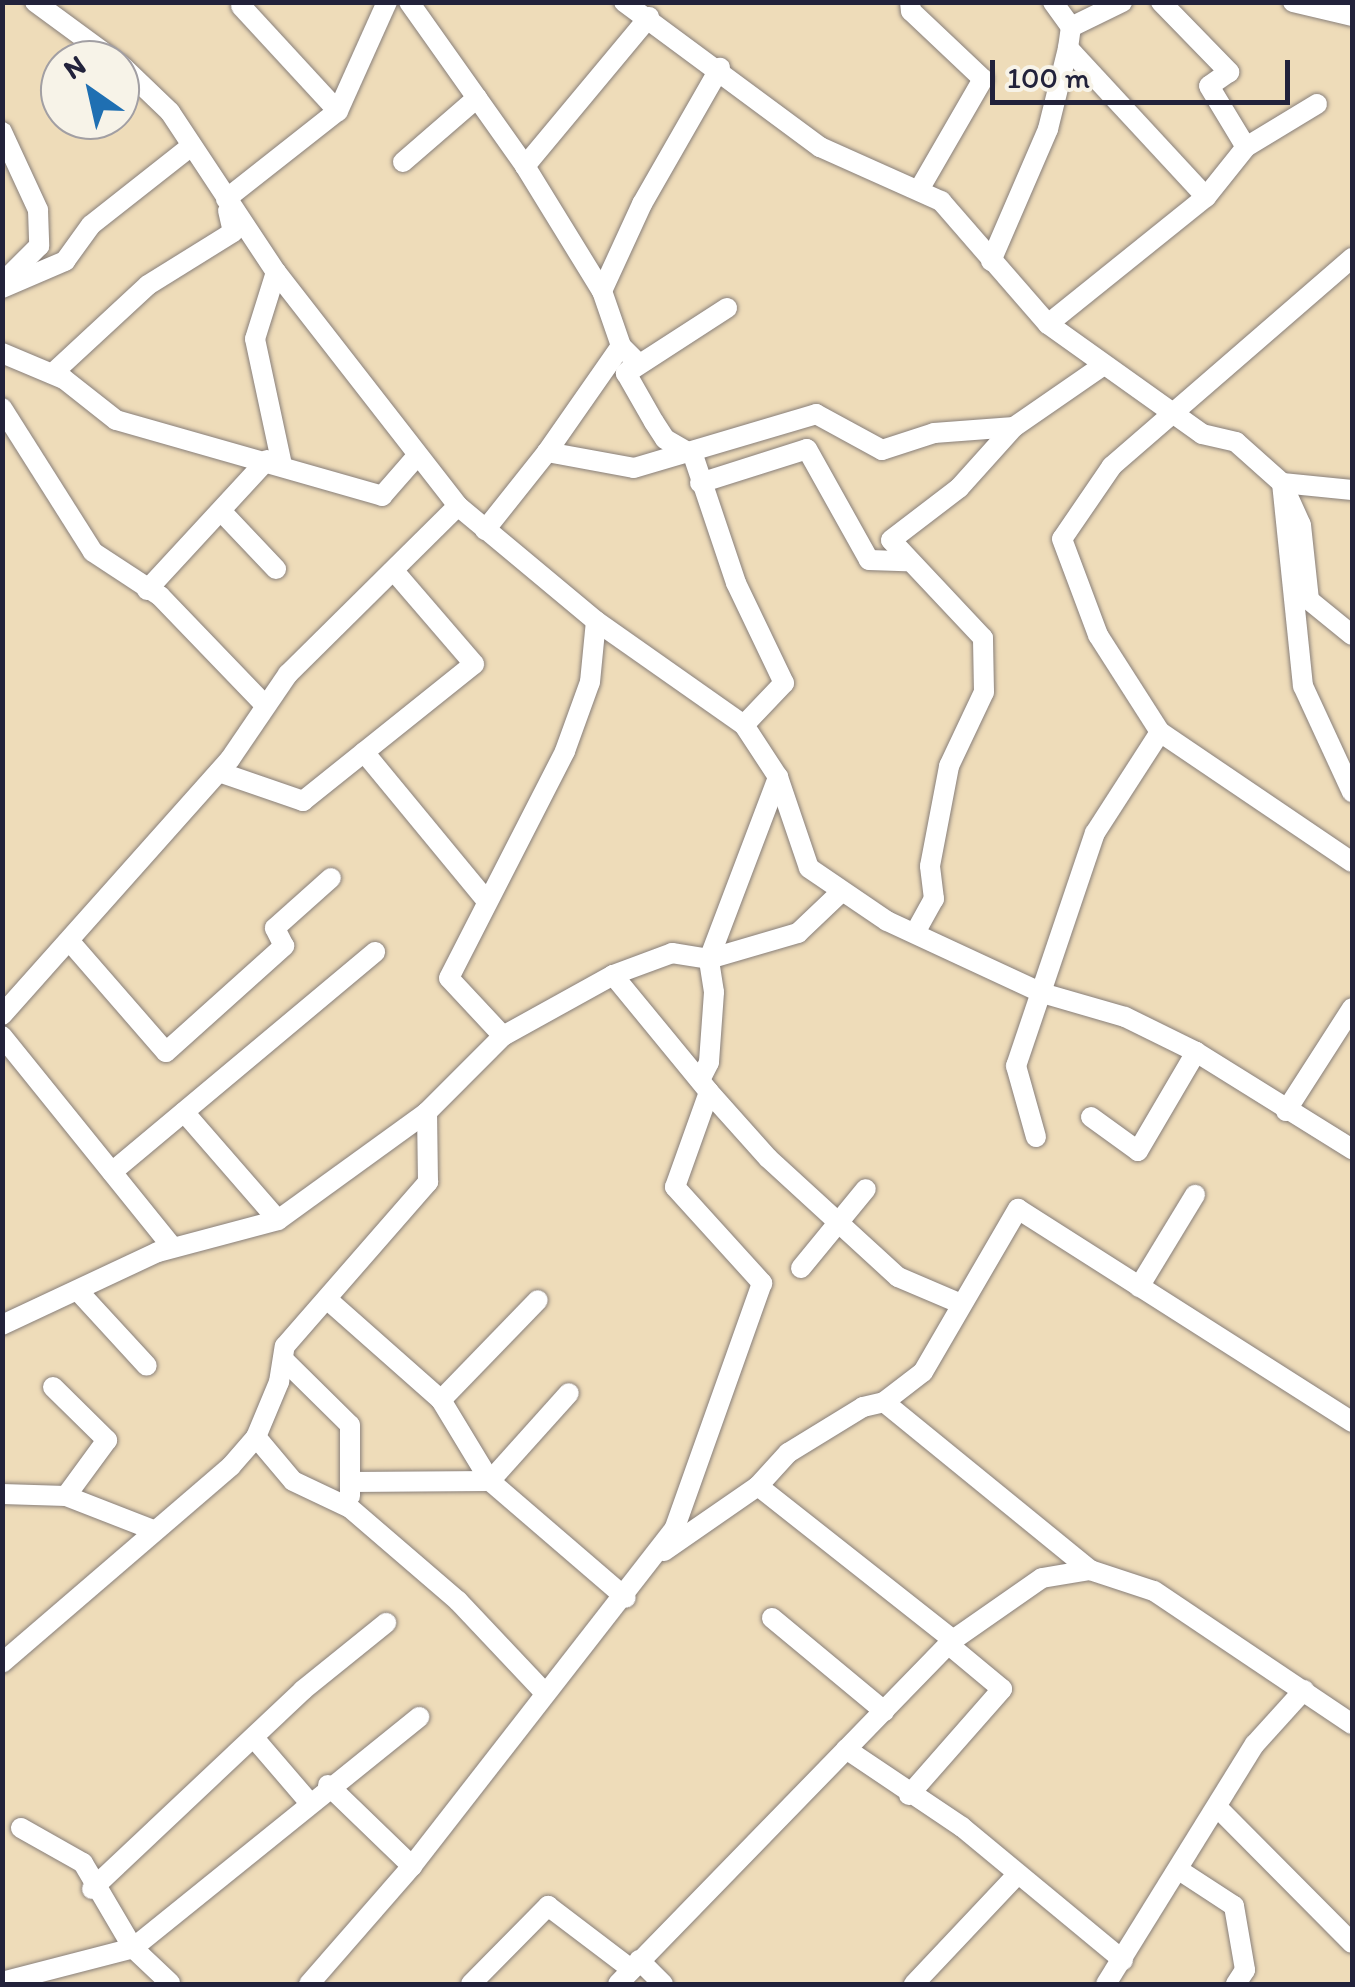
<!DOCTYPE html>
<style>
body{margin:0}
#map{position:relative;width:1355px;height:1987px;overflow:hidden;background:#eedcb9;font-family:Itim,sans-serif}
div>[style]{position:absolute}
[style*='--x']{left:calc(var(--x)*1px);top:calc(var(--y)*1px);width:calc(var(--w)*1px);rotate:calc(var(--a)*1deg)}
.roads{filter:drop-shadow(0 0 2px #887f7a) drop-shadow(0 0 2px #887f7a)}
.minor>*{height:20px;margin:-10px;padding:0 10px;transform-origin:10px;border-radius:10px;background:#fff}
span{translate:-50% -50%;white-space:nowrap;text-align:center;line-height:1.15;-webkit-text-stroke:10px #f7f3e8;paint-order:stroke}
.frame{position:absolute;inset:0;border:5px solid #22223b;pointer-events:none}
.north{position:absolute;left:40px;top:40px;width:100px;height:100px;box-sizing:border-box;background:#f7f3e8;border:2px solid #a29fa3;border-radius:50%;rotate:326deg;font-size:28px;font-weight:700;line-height:40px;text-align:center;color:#22223b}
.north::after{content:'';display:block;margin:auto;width:35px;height:45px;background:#1f6fb2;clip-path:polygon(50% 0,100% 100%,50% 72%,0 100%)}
.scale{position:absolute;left:990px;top:60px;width:300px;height:45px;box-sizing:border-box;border:5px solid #22223b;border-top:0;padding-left:12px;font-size:30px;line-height:35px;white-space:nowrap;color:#22223b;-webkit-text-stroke:8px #f7f3e8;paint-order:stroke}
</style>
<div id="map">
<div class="roads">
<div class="minor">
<div style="--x:35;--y:2;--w:98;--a:36.3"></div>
<div style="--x:409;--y:2;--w:201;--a:54.7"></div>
<div style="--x:525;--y:166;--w:147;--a:58.4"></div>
<div style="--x:602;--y:291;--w:58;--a:70.9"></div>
<div style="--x:621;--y:346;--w:23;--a:45"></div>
<div style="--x:637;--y:362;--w:16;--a:135"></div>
<div style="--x:626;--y:373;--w:56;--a:60.3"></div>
<div style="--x:654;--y:422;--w:20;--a:57"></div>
<div style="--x:665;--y:439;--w:32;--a:30"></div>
<div style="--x:693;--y:455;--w:135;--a:71.4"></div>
<div style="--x:736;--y:583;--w:111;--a:64.4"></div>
<div style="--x:784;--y:683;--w:58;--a:133.6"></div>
<div style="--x:624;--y:2;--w:244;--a:36.5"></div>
<div style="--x:820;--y:147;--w:133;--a:24.1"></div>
<div style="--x:941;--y:201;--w:163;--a:49"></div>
<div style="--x:1048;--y:324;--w:189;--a:35.5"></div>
<div style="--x:1202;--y:434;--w:35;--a:13"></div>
<div style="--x:1236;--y:442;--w:62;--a:41.7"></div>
<div style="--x:1282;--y:483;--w:46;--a:65.7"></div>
<div style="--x:1301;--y:525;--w:75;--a:83.9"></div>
<div style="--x:1309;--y:600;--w:55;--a:39.1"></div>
<div style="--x:910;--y:2;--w:9;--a:84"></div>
<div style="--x:911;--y:11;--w:99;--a:43.4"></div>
<div style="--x:983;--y:79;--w:126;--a:120"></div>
<div style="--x:1161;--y:2;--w:98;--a:45.8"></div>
<div style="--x:1229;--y:72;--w:24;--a:145"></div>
<div style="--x:1209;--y:86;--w:71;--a:58.8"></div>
<div style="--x:1293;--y:2;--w:61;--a:13.3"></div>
<div style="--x:241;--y:6;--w:143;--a:47.3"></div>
<div style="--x:1071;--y:27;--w:57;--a:-26.1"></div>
<div style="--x:1068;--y:48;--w:203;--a:47.2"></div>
<div style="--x:120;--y:64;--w:69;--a:43.8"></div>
<div style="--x:170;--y:112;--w:192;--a:56.5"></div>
<div style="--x:276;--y:272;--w:296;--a:52.1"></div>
<div style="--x:458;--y:506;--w:180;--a:39.8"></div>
<div style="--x:596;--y:621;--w:181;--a:35.1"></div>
<div style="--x:744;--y:725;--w:62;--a:56.8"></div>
<div style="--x:778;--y:777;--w:96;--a:71.2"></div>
<div style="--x:809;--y:868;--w:94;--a:34.2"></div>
<div style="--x:887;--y:921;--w:171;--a:24.9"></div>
<div style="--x:1042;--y:993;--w:86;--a:16.1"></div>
<div style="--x:1125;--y:1017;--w:79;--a:26.2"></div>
<div style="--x:1196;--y:1052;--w:184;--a:31.9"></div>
<div style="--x:2;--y:132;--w:86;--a:65.2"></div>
<div style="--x:38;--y:210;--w:36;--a:88"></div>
<div style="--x:39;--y:246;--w:51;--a:135"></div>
<div style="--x:403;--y:162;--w:98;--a:-40.9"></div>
<div style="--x:525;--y:166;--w:194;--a:-50.2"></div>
<div style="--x:226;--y:199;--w:142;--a:-38.2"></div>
<div style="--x:338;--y:111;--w:120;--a:-65.8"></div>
<div style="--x:1352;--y:258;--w:318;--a:139.1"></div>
<div style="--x:1112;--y:466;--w:88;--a:124.4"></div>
<div style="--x:1062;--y:539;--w:103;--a:69.4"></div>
<div style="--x:1098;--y:635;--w:115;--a:57.4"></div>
<div style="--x:1160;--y:732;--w:232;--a:34.1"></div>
<div style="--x:991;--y:261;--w:144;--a:-66.6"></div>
<div style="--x:1048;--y:129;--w:83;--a:-76.1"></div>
<div style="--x:1068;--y:48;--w:21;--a:-82"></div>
<div style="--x:1071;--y:27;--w:31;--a:-126"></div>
<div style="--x:276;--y:272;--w:70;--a:107.4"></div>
<div style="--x:255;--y:339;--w:129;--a:77.9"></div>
<div style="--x:2;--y:288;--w:69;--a:-23.2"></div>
<div style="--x:65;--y:261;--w:44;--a:-54.2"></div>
<div style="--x:91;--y:225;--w:125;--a:-38.2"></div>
<div style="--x:602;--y:291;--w:96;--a:-65.3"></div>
<div style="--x:642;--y:204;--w:157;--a:-60.2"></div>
<div style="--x:1048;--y:324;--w:203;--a:-38.8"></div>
<div style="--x:1206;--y:197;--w:64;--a:-51.3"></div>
<div style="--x:1246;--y:147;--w:83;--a:-31.2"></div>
<div style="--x:2;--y:353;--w:67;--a:22.8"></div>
<div style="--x:64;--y:379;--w:66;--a:38.3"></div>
<div style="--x:116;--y:420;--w:277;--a:15.9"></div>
<div style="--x:382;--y:496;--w:52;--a:-48.9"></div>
<div style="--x:628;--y:372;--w:118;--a:-32.9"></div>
<div style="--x:53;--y:373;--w:129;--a:-42.8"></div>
<div style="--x:148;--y:285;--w:100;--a:-31.9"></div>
<div style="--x:233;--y:232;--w:22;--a:-103"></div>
<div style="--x:2;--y:408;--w:170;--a:57.7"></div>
<div style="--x:93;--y:552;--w:80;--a:33.3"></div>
<div style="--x:160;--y:596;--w:149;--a:46.1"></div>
<div style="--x:547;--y:452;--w:129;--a:-55.1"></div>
<div style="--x:700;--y:483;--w:112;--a:-17.6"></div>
<div style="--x:807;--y:449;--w:127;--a:60.8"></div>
<div style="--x:869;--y:560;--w:37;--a:2"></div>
<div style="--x:1352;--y:490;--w:70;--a:-174.3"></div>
<div style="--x:1282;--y:483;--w:204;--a:84.1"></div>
<div style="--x:1303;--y:686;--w:117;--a:65.2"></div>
<div style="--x:221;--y:511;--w:80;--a:46.5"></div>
<div style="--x:485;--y:530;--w:100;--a:-51.5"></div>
<div style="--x:547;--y:452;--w:88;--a:10.4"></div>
<div style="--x:634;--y:468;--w:190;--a:-16.5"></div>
<div style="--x:816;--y:414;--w:75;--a:28.6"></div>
<div style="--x:882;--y:450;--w:55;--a:-18.1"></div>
<div style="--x:934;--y:433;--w:80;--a:-4.3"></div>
<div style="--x:147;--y:590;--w:177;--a:-47.3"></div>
<div style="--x:364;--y:752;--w:193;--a:50.5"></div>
<div style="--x:219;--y:772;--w:89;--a:19"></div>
<div style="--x:303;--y:801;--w:219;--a:-38.7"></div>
<div style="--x:474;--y:664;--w:121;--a:-130.7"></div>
<div style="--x:916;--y:931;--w:37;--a:-61"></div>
<div style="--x:934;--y:899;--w:33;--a:-97"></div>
<div style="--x:930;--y:866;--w:102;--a:-79.2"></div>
<div style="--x:949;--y:766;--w:82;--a:-64.7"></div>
<div style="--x:984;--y:692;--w:54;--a:-91.1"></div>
<div style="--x:983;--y:638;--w:134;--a:-133.2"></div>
<div style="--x:891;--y:540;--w:86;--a:-37.4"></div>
<div style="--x:959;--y:488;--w:82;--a:-48"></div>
<div style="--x:1014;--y:427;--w:109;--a:-34.6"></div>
<div style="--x:72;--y:944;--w:143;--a:49"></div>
<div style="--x:166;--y:1052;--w:159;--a:-41.9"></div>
<div style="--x:284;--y:946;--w:20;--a:-117"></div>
<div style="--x:275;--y:928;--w:75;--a:-41.8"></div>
<div style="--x:613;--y:975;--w:63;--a:-20.4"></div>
<div style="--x:672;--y:953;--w:37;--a:9"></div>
<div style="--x:709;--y:959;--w:93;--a:-16.3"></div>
<div style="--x:798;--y:933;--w:57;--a:-43.6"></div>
<div style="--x:2;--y:1015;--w:343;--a:-48.3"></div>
<div style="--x:230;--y:759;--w:103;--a:-55.7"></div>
<div style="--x:288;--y:674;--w:239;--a:-44.7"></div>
<div style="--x:2;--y:1036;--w:271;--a:51.1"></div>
<div style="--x:503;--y:1036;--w:79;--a:-133"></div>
<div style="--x:449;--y:978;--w:255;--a:-62.9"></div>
<div style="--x:565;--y:751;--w:73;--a:-70.1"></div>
<div style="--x:590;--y:682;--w:61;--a:-84.4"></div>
<div style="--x:700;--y:1080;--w:20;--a:-63"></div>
<div style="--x:709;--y:1062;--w:70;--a:-85.9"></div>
<div style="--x:714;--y:992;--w:33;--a:-99"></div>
<div style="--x:709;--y:959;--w:195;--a:-69.2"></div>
<div style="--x:709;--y:1092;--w:89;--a:48.2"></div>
<div style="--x:768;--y:1158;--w:176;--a:42.5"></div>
<div style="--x:898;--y:1277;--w:66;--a:23.1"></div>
<div style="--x:1286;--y:1111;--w:122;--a:-57.3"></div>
<div style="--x:184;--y:1112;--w:143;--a:49"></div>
<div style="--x:1091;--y:1117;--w:58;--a:35.9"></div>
<div style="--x:1138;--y:1151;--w:115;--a:-59.6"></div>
<div style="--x:1036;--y:1137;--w:74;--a:-105.7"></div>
<div style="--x:1016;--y:1066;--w:246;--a:-71.3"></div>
<div style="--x:1095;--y:833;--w:120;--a:-57.2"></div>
<div style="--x:112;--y:1172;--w:343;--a:-39.9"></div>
<div style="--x:801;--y:1268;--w:102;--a:-50.6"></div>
<div style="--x:1139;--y:1287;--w:108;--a:-58.7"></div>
<div style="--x:79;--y:1292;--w:100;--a:47.4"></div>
<div style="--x:328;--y:1300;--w:151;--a:41.5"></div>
<div style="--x:441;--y:1400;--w:95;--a:58.8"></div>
<div style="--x:490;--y:1481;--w:179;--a:40.7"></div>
<div style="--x:2;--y:1325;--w:172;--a:-25.1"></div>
<div style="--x:158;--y:1252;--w:124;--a:-14.9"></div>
<div style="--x:278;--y:1220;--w:184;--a:-35.9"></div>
<div style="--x:427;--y:1112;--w:107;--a:-45"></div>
<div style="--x:503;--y:1036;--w:126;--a:-29"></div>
<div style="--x:613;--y:975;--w:151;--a:50.6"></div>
<div style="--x:709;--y:1092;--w:101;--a:109.7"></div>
<div style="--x:675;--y:1187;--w:130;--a:47.8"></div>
<div style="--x:762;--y:1283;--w:260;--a:109.6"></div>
<div style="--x:675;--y:1528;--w:428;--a:127.9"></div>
<div style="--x:412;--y:1866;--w:157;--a:131.1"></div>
<div style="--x:283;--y:1359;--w:94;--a:44.6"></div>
<div style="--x:350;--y:1425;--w:71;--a:90"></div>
<div style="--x:53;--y:1387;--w:76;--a:44.5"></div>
<div style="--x:107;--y:1440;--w:69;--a:126.2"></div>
<div style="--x:441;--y:1400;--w:139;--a:-45.9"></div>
<div style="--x:884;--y:1402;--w:266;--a:39.2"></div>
<div style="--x:256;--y:1437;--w:57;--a:49.9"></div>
<div style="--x:293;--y:1481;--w:63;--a:25.3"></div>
<div style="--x:350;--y:1508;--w:143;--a:40.7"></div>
<div style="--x:458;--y:1601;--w:127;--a:46.6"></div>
<div style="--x:350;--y:1482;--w:140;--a:-0.4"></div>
<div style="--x:490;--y:1481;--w:118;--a:-48.1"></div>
<div style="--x:758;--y:1486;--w:248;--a:38.3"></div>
<div style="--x:2;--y:1494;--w:64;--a:1.8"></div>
<div style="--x:66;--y:1496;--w:93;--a:21.3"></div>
<div style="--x:664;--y:1551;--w:114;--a:-34.7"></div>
<div style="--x:758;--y:1486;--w:45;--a:-47.7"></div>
<div style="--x:788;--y:1453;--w:88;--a:-31.5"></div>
<div style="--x:863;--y:1407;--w:22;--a:-13"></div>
<div style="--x:884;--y:1402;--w:49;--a:-37.6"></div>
<div style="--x:923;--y:1372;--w:189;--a:-59.8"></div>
<div style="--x:1018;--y:1209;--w:396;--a:32.5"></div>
<div style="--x:772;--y:1618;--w:146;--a:39.7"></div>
<div style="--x:2;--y:1663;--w:302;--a:-40.7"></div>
<div style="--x:231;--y:1466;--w:38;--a:-49"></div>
<div style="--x:256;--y:1437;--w:60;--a:-67.3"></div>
<div style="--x:279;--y:1382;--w:36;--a:-81"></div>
<div style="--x:285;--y:1346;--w:218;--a:-48.9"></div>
<div style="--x:428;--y:1182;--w:70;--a:-90.8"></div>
<div style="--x:254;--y:1738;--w:84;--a:49.3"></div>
<div style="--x:846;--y:1749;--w:140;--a:33.9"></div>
<div style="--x:962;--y:1827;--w:209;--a:39.6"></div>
<div style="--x:328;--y:1785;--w:117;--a:44"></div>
<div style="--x:909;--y:1795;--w:141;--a:-48.7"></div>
<div style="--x:1002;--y:1689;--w:69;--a:-140.3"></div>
<div style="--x:1219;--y:1809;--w:189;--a:45.2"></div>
<div style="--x:21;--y:1828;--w:71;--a:29.4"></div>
<div style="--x:83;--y:1863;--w:99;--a:59.5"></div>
<div style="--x:133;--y:1948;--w:51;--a:43.4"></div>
<div style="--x:1182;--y:1872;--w:62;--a:33.2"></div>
<div style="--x:1234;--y:1906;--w:65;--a:80.2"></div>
<div style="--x:1245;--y:1970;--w:17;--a:123"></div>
<div style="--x:92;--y:1889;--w:290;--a:-43.3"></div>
<div style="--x:303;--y:1690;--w:107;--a:-38.9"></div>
<div style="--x:639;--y:1960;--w:34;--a:45"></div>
<div style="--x:2;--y:1982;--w:135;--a:-14.5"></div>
<div style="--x:133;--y:1948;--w:368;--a:-38.9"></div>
<div style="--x:471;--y:1984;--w:110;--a:-45.4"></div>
<div style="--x:548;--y:1906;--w:104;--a:37.2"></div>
<div style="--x:618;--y:1984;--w:480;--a:-45.8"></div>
<div style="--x:953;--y:1640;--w:108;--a:-34.9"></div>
<div style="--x:1042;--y:1578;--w:49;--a:-9.5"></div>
<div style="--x:1090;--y:1570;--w:67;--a:18.2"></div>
<div style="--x:1154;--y:1591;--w:239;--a:33.9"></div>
<div style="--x:914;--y:1984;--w:147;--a:-46.7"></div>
<div style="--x:1106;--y:1984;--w:282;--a:-58.2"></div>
<div style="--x:1255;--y:1744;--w:73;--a:-47.8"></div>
</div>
</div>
<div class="frame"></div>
<div class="north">N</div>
<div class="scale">100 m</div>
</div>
